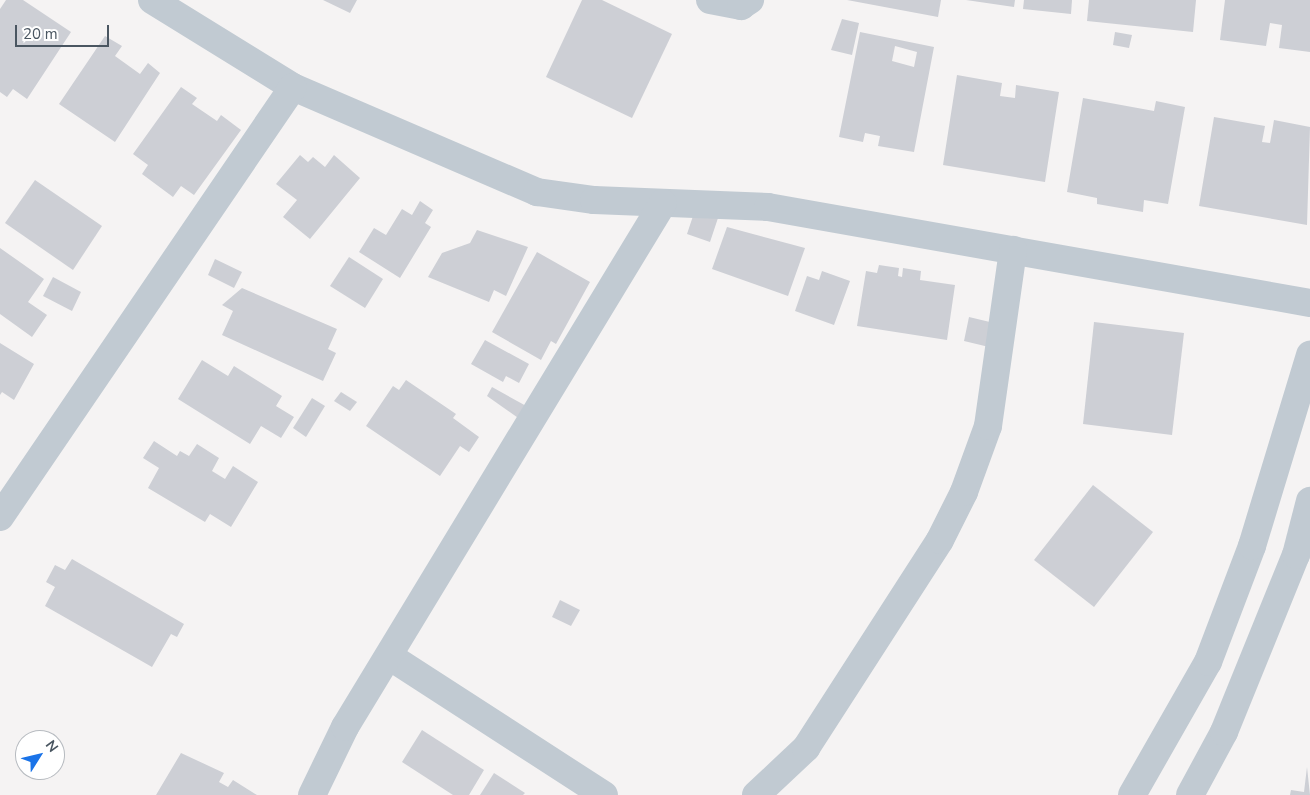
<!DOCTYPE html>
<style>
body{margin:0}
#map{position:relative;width:1310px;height:795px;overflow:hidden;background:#f5f3f3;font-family:"Nunito Sans",sans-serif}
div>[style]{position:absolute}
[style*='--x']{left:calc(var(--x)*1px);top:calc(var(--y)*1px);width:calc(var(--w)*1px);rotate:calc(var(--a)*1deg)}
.building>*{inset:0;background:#cdcfd5}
.street>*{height:28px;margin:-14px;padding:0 14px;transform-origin:14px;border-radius:14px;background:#c1cad2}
span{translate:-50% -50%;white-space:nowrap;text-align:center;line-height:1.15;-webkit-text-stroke:5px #fff;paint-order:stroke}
.north{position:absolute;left:15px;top:730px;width:50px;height:50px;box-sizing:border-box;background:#fff;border:1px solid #b7bbc0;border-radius:50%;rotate:54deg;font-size:14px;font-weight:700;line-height:20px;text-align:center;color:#4a5661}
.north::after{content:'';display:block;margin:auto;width:18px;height:22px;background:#1a73e8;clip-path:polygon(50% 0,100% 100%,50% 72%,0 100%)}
.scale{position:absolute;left:15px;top:25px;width:94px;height:22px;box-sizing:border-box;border:2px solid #4a5661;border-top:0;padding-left:6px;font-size:15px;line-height:18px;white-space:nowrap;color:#4a5661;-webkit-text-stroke:4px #fff;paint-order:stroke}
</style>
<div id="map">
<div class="building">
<div style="clip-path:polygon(6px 0,23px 0,71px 32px,27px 99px,13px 89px,7px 97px,0 92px,0 9px)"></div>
<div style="clip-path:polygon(323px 0,357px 0,350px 13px)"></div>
<div style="clip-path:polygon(582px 0,602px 0,672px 34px,632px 118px,546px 77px)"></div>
<div style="clip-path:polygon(847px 0,941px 0,938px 17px)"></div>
<div style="clip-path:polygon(966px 0,1015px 0,1014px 7px)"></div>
<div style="clip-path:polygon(1024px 0,1072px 0,1071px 14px,1023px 9px)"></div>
<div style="clip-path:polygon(1089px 0,1196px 0,1193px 32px,1087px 21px)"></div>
<div style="clip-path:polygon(1225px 0,1310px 0,1310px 52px,1279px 48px,1282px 25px,1270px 23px,1266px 46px,1220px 40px)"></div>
<div style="clip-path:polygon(842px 19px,859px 23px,852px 55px,831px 50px)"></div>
<div style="clip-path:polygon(evenodd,860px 32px,934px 47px,914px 152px,878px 146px,880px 136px,865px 133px,863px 142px,839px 137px,860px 32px,895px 46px,917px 52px,914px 67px,892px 61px,895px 46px)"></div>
<div style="clip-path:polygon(1115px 32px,1132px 35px,1129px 48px,1113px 45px)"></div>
<div style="clip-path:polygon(105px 36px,122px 46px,115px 56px,140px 74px,148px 63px,160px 73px,115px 142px,59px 104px)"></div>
<div style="clip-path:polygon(957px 75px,1002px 83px,1000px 96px,1015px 98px,1016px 85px,1059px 92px,1045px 182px,943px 165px)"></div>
<div style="clip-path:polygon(181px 87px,197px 98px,192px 104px,217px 121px,221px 115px,241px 130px,194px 195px,181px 186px,173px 197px,142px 174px,148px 165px,133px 154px)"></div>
<div style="clip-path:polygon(1083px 98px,1154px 111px,1156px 101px,1185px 107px,1168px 204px,1144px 200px,1143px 212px,1097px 204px,1097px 198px,1067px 192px)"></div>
<div style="clip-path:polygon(1214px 117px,1265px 126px,1262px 142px,1270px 143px,1274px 120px,1310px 127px,1307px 225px,1199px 206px)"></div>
<div style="clip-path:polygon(300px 155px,308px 162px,313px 157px,325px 167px,334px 155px,360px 178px,310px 239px,283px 217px,297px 200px,276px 184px)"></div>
<div style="clip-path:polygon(35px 180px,102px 226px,73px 270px,5px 223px)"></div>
<div style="clip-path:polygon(420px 201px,433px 210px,425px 223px,431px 227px,400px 278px,359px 252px,374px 228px,386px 235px,402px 209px,412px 215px)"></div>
<div style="clip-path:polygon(695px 210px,718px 218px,710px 242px,687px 234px)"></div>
<div style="clip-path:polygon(727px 227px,805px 248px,788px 296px,712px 269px)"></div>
<div style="clip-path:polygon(477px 230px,528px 247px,506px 296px,494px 290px,489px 302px,428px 277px,442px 253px,470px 243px)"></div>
<div style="clip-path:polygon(0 248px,44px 279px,28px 302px,47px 315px,32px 337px,0 314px)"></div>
<div style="clip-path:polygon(537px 252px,590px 282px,556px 344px,551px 341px,541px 360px,492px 332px)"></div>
<div style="clip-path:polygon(349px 257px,383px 279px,365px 308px,330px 286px)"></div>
<div style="clip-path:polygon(215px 259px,242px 272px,234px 288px,208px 275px)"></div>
<div style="clip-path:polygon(879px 265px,899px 268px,898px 276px,902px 277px,903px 268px,921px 271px,920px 280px,955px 285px,947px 340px,857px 326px,866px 271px,877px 273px)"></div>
<div style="clip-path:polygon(822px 271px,850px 281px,834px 325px,795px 311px,807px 276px,819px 280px)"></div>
<div style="clip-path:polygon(53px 277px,81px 292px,72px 311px,43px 296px)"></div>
<div style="clip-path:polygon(242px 288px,337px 329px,328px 349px,336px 353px,323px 381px,222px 335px,233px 311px,222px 305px)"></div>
<div style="clip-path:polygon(969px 317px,994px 323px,989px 347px,964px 341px)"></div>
<div style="clip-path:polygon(1094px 322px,1184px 333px,1172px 435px,1083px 424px)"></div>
<div style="clip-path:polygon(485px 340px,529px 364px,519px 383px,506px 376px,503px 382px,471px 364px)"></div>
<div style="clip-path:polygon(0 343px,34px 364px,14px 400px,2px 392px,0 395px)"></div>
<div style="clip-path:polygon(202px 360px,228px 376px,234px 366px,282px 396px,276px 406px,294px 417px,281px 438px,261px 426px,250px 444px,178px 399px)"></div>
<div style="clip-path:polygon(406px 380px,456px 414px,453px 418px,479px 437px,469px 452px,460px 446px,440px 476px,366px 426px,393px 386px,399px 390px)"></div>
<div style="clip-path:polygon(492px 387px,528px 407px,521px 420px,487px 396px)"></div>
<div style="clip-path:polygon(341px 392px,357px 402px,350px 411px,334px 401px)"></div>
<div style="clip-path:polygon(312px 398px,325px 406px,306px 437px,293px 428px)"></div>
<div style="clip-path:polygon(154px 441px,177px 456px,180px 451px,189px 456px,197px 444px,219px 458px,212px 471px,225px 479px,233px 466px,258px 482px,231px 527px,210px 514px,205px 522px,148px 488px,159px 468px,143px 458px)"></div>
<div style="clip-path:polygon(1093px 485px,1153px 532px,1094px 607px,1034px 560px)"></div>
<div style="clip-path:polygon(72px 559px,184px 624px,177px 637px,171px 634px,152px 667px,45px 606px,55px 587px,46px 582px,55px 565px,65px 570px)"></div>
<div style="clip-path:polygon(560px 600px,580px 610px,571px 626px,552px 617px)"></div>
<div style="clip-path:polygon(422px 730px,484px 770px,469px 795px,453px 795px,402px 762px)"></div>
<div style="clip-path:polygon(181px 753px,224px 773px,219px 782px,228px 787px,233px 780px,257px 795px,156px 795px)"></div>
<div style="clip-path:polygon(1307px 767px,1310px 795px,1290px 795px,1291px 790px,1304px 792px)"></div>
<div style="clip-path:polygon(494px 773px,525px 793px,523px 795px,480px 795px)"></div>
</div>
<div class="street">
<div style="--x:152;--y:0;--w:166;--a:31.7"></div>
<div style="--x:293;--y:87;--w:266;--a:23.3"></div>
<div style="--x:537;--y:192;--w:58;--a:8"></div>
<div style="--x:594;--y:200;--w:174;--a:2.3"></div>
<div style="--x:768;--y:207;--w:550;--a:10.04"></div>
<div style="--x:710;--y:0;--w:32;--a:11"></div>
<div style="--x:741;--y:6;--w:11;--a:-34"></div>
<div style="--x:0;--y:517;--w:520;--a:-55.73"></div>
<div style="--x:389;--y:656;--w:256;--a:32.9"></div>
<div style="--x:312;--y:795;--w:76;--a:-64.1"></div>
<div style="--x:345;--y:727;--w:613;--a:-58.75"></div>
<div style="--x:756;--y:795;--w:69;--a:-43.2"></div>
<div style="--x:806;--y:748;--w:247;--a:-57.2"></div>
<div style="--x:940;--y:540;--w:54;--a:-63.4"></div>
<div style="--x:964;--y:492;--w:70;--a:-70"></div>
<div style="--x:988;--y:426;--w:178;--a:-81.9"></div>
<div style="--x:1132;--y:795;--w:153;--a:-60.3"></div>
<div style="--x:1208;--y:662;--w:124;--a:-69.2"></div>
<div style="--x:1252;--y:546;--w:200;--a:-73.1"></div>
<div style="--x:1190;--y:795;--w:72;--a:-61.6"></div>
<div style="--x:1224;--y:732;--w:191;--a:-67.9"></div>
<div style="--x:1296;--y:555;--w:56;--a:-75.5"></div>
</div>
<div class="north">N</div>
<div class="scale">20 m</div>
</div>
